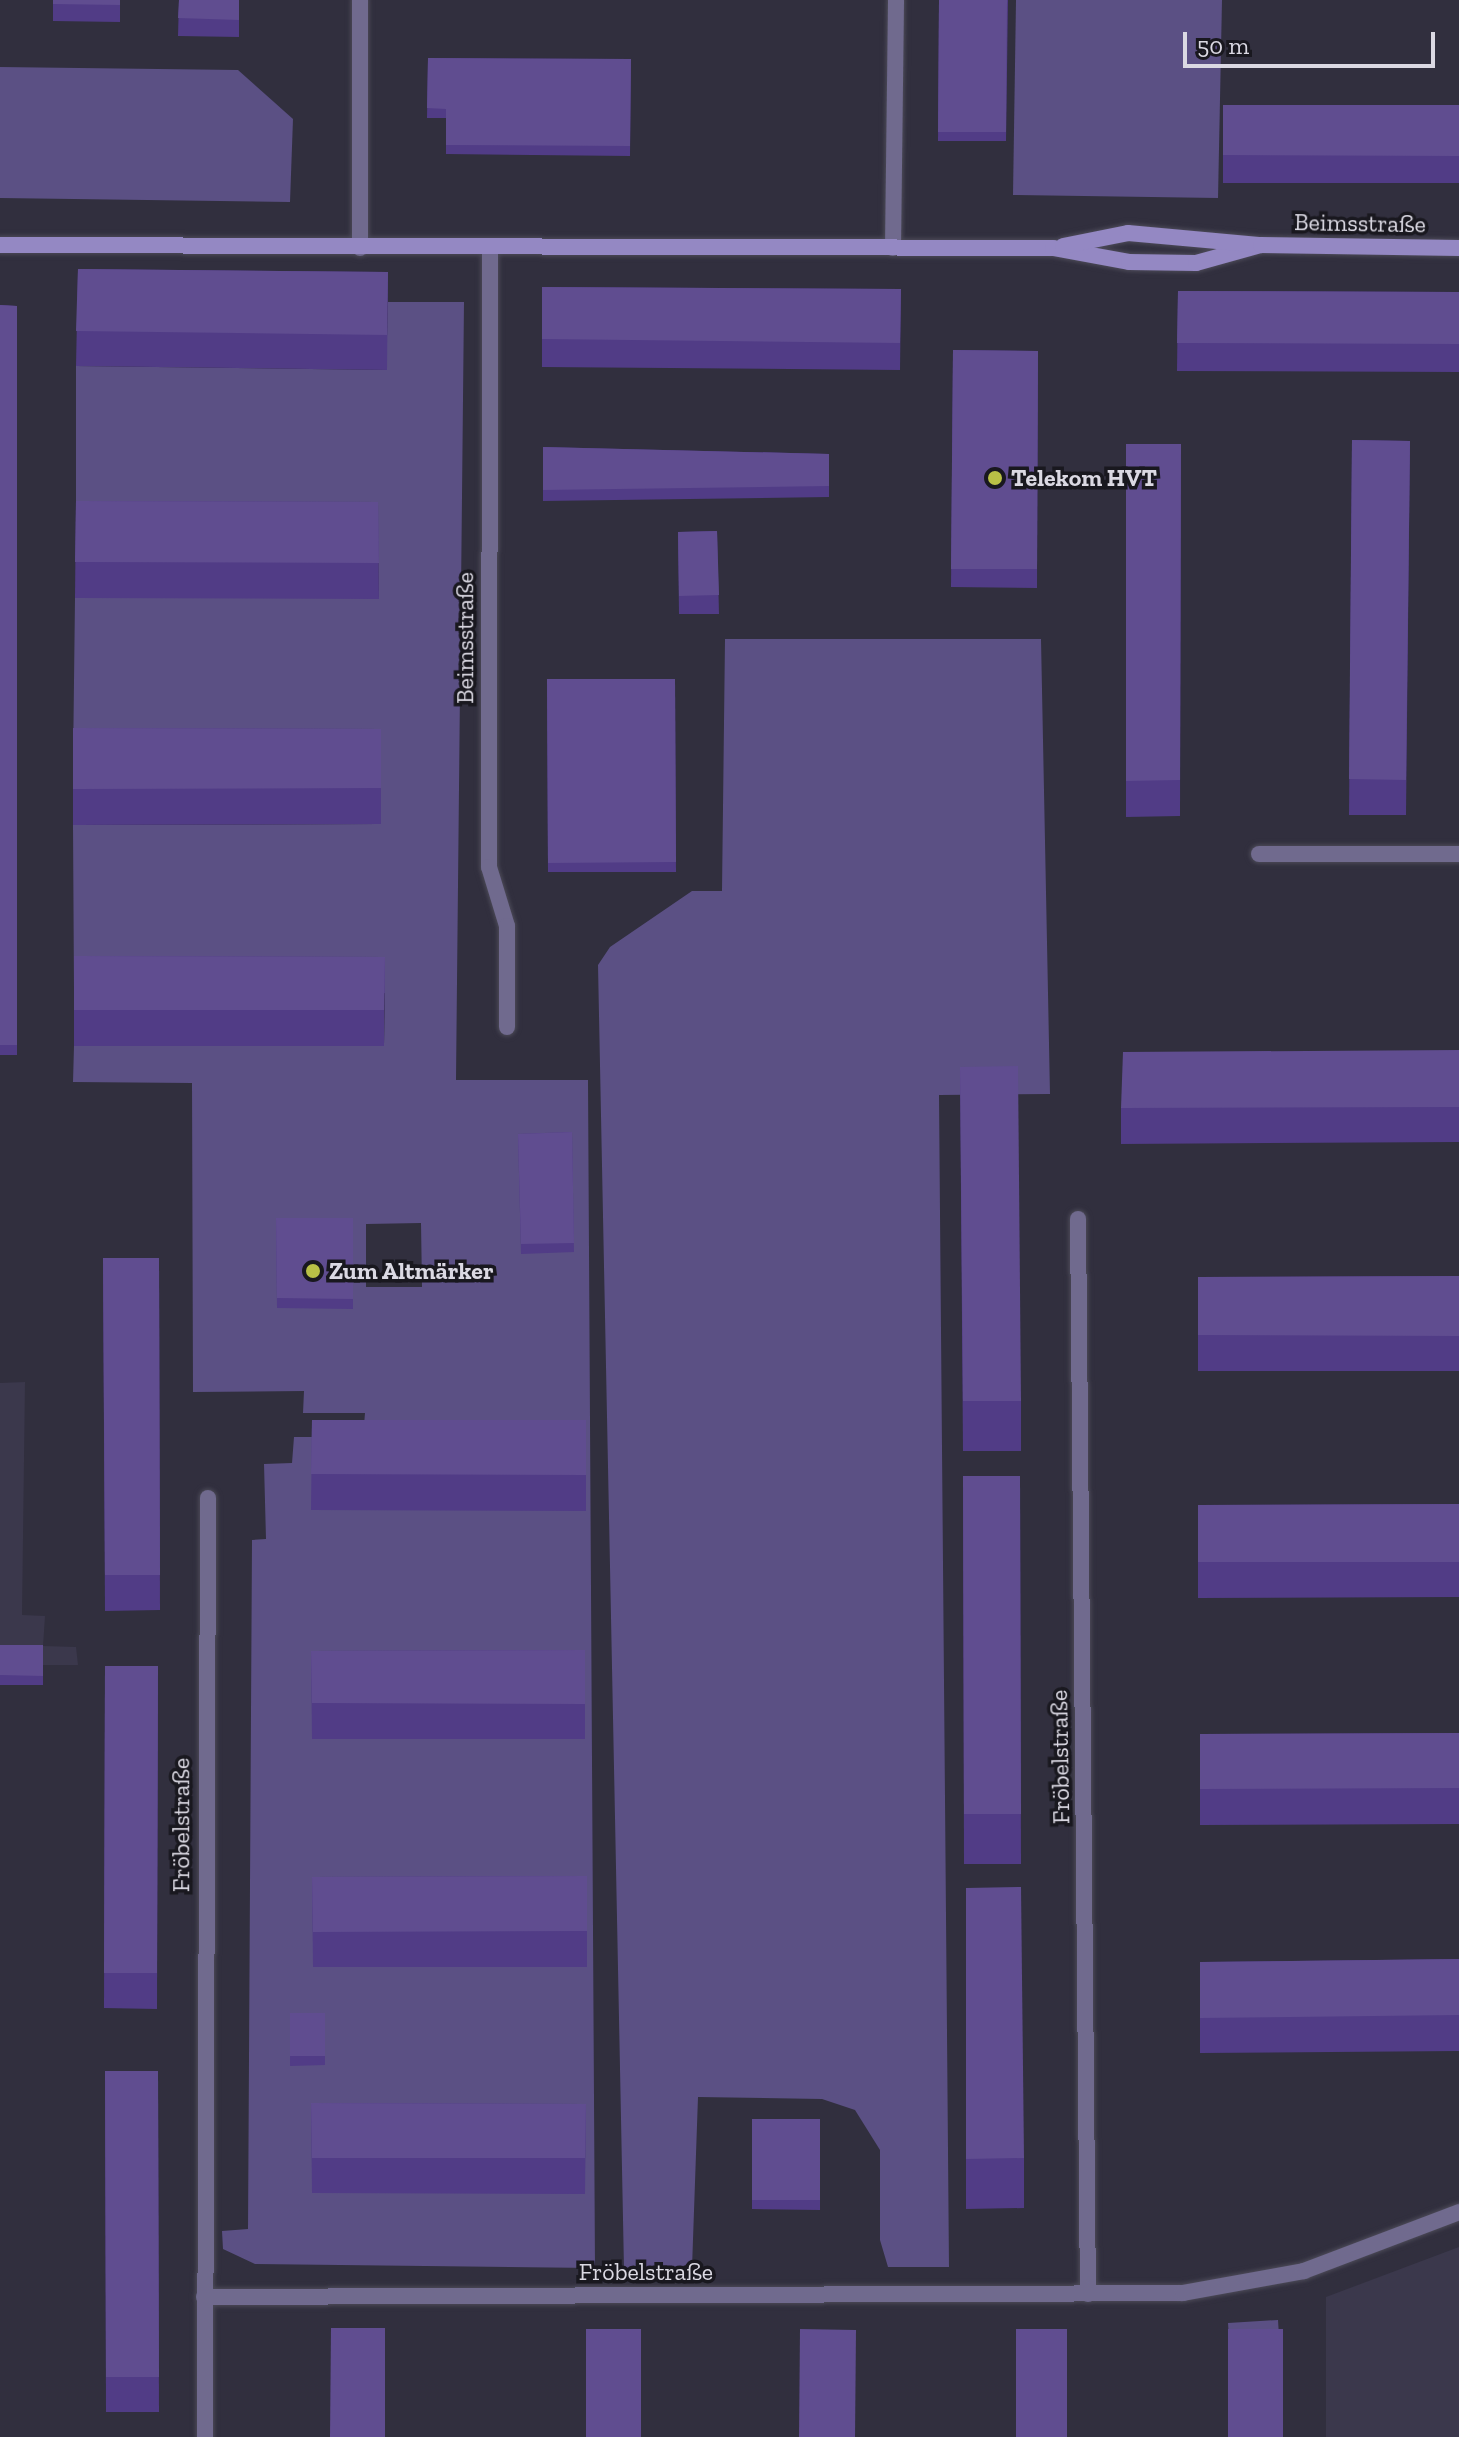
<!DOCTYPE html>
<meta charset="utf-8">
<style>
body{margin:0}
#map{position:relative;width:1459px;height:2437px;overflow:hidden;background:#312f3e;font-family:"Zilla Slab",serif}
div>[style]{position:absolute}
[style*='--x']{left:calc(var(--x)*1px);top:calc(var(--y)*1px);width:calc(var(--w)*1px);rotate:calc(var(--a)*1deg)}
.built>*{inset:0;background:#3b384c}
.green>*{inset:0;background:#5b5084}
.roads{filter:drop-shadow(0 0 2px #4c4a58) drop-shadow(0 0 2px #4c4a58)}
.street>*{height:16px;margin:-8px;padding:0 8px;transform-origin:8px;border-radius:8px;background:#706a8e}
.secondary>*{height:16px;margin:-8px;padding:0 8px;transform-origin:8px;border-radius:8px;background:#9488c3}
.wall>*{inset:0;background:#513c86}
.building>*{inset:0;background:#604d90}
.dots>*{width:22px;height:22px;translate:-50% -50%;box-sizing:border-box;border:4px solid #19181f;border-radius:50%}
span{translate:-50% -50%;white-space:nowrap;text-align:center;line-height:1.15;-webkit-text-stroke:7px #19181f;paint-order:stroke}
.street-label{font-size:24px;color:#dbd9e3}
.poi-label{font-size:24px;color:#dbd9e3;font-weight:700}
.left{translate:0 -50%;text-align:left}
.scale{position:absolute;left:1183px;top:32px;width:252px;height:36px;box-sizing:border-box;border:4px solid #dbd9e3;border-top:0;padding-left:10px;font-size:24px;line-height:28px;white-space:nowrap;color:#dbd9e3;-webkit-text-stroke:6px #19181f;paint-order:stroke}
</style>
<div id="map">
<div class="built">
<div style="clip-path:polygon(25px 1382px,22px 1615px,45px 1616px,43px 1646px,76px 1647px,78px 1665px,43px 1665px,43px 1685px,0 1685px,0 1383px)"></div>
<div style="clip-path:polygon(1459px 2247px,1459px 2437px,1326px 2437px,1326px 2297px)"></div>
</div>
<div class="green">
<div style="clip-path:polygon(1016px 0,1222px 0,1218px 198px,1013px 195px)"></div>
<div style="clip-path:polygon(0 67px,238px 70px,293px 119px,290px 202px,0 198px)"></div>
<div style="clip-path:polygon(evenodd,388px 302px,464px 302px,456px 1080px,588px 1080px,595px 2268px,255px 2264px,223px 2249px,222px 2231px,248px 2229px,252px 1540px,266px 1539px,264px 1464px,292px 1463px,294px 1437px,363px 1437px,365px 1413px,303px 1413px,304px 1391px,193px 1392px,192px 1083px,73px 1082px,74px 1046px,384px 1045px,385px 993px,74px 992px,73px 825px,381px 824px,381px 765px,73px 764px,75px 598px,379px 598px,378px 539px,76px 537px,76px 366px,386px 370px,388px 302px,421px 1223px,422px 1287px,366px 1287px,366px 1224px,421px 1223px)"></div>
<div style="clip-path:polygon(725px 639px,1041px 639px,1050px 1094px,939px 1095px,949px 2267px,888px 2267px,880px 2240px,880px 2150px,855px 2110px,822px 2099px,698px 2097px,692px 2268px,624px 2269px,598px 965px,610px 947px,692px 891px,722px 891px)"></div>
<div style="clip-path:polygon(1278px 2320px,1280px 2352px,1230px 2354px,1228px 2323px)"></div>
</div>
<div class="roads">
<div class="street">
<div style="--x:360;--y:0;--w:248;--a:90"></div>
<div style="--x:490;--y:248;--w:619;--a:90.09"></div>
<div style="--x:489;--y:867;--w:62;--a:73"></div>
<div style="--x:507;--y:926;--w:101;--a:90"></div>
<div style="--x:893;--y:248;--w:248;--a:-89.3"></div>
<div style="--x:1259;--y:854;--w:200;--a:0"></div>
<div style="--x:1078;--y:1219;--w:1075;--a:89.47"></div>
<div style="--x:204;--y:2297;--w:979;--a:-0.23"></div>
<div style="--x:1183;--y:2293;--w:123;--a:-10.3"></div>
<div style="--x:1304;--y:2271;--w:166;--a:-20.8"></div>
<div style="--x:205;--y:2437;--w:939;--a:-89.82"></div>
</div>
<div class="secondary">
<div style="--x:0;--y:245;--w:1053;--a:0.16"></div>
<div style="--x:1053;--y:248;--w:77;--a:10.4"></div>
<div style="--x:1129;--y:262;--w:67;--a:0.9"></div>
<div style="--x:1196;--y:263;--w:67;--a:-15.5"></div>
<div style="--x:1063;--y:246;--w:66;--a:-11.3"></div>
<div style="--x:1128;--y:233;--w:134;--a:5.2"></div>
<div style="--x:1261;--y:245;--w:198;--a:0.9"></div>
</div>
</div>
<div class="wall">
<div style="clip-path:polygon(53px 0,120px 0,120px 22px,53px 21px)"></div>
<div style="clip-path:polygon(179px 0,239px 0,239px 37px,178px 36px)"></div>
<div style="clip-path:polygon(939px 0,1008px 0,1006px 141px,938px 141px)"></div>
<div style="clip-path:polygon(428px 58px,631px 59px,630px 156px,446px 154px,446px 118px,427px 118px)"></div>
<div style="clip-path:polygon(1223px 105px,1459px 105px,1459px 183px,1223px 183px)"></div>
<div style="clip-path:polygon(78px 269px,388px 272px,387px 370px,76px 366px)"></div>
<div style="clip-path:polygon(542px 287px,901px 289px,900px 370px,542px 367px)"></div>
<div style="clip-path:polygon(1178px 291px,1459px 292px,1459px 372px,1177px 371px)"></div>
<div style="clip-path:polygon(0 305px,17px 306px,17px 1055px,0 1055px)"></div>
<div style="clip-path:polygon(953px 350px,1038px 351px,1037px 588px,951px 587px)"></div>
<div style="clip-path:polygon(1352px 440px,1410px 441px,1406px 815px,1349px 815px)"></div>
<div style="clip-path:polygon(1126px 444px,1181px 444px,1180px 816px,1126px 817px)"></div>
<div style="clip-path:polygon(543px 447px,829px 454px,829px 497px,543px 501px)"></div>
<div style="clip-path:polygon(76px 501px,378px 502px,379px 599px,75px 598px)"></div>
<div style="clip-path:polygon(717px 531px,719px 614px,679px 614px,678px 532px)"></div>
<div style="clip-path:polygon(547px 679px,675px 679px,676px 872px,548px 872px)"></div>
<div style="clip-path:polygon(73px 728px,381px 729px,381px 824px,73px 825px)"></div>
<div style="clip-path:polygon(74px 956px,385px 957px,384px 1046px,74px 1046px)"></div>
<div style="clip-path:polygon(1459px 1050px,1459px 1142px,1121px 1144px,1121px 1108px)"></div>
<div style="clip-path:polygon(960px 1067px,1021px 1401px,1021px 1451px,963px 1451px)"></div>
<div style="clip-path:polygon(572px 1132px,574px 1252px,521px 1254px,518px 1134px)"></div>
<div style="clip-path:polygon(276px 1218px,353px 1218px,353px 1309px,277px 1308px)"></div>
<div style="clip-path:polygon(103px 1258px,159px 1258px,160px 1610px,105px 1611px)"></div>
<div style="clip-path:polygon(1459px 1276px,1459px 1371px,1198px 1371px,1198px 1277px)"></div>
<div style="clip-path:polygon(312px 1420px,586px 1420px,586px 1511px,311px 1510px)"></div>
<div style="clip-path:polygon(963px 1476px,1020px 1476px,1021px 1864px,964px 1864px)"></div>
<div style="clip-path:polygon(1459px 1504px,1459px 1597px,1198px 1598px,1198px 1505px)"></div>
<div style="clip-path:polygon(0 1645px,43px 1645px,43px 1685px,0 1685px)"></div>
<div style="clip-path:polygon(585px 1650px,585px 1739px,312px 1739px,311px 1651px)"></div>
<div style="clip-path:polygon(105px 1666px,158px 1666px,157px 2009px,104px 2008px)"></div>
<div style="clip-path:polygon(1459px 1733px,1459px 1824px,1200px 1825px,1200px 1734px)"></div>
<div style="clip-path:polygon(587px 1876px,587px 1967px,313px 1967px,312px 1877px)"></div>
<div style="clip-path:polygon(966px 1888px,1024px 2158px,1024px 2208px,966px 2209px)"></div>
<div style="clip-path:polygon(1459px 1959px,1459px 2051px,1200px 2053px,1200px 1962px)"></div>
<div style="clip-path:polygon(290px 2013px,325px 2013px,325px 2065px,290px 2066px)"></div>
<div style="clip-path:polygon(105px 2071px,158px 2071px,159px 2412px,106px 2412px)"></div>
<div style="clip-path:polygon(311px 2103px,586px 2104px,585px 2194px,312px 2193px)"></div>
<div style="clip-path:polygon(752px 2119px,820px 2119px,820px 2210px,752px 2209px)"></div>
</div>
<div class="building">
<div style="clip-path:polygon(53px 0,120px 0,120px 5px,53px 4px)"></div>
<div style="clip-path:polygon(179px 0,239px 0,239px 20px,178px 18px)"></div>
<div style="clip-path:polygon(939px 0,1007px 0,1006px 132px,938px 132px)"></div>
<div style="clip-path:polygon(428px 58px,631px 59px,630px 146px,446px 145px,446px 109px,427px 108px)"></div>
<div style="clip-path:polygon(1223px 105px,1459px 105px,1459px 156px,1223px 155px)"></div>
<div style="clip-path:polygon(78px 269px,388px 272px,387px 335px,76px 331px)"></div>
<div style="clip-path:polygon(542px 287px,901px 289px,900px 343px,542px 339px)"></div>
<div style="clip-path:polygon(1178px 291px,1459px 292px,1459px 344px,1177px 343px)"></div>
<div style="clip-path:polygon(0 305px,17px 306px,17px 1045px,0 1045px)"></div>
<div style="clip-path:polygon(953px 350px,1038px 351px,1037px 569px,951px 569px)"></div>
<div style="clip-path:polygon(1352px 440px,1410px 441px,1406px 780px,1349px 779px)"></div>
<div style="clip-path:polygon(1126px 444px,1181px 444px,1180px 780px,1126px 781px)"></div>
<div style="clip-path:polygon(543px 447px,829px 454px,829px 486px,543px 490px)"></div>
<div style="clip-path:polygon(76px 501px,378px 502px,379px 563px,75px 562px)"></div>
<div style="clip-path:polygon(717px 531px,719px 595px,679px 596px,678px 532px)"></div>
<div style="clip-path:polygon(547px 679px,675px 679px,676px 862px,548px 863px)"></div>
<div style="clip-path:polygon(73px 728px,381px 729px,381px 788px,73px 789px)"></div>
<div style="clip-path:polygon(74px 956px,385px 957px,384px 1010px,74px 1010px)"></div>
<div style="clip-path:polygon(1459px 1050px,1459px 1107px,1121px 1108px,1123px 1052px)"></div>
<div style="clip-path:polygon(1018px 1066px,1021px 1401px,963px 1401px,960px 1067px)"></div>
<div style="clip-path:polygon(572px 1132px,574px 1243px,521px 1244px,518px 1134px)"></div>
<div style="clip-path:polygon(276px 1218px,353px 1218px,353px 1299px,277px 1298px)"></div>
<div style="clip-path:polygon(103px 1258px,159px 1258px,160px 1575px,105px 1575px)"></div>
<div style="clip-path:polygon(1459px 1276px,1459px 1336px,1198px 1335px,1198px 1277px)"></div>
<div style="clip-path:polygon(312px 1420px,586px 1420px,586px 1475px,311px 1474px)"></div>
<div style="clip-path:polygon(963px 1476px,1020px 1476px,1021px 1814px,964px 1814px)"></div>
<div style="clip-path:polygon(1459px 1504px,1459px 1562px,1198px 1562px,1198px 1505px)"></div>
<div style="clip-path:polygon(0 1645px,43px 1645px,43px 1676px,0 1675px)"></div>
<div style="clip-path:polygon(585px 1650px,585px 1704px,312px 1703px,311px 1651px)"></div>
<div style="clip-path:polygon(105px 1666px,158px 1666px,157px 1973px,104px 1973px)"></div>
<div style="clip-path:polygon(1459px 1733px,1459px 1788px,1200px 1789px,1200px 1734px)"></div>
<div style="clip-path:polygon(587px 1876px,587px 1931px,313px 1932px,312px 1877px)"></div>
<div style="clip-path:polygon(1021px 1887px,1024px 2158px,966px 2159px,966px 1888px)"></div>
<div style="clip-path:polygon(1459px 1959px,1459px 2015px,1200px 2018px,1200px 1962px)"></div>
<div style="clip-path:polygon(290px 2013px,325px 2013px,325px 2056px,290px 2056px)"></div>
<div style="clip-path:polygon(105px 2071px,158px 2071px,159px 2377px,106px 2377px)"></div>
<div style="clip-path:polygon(311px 2103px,586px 2104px,585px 2158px,312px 2158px)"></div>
<div style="clip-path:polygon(752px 2119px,820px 2119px,820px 2200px,752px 2200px)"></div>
<div style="clip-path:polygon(331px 2328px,385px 2328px,385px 2437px,330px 2437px)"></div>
<div style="clip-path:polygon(586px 2329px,641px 2329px,641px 2437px,586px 2437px)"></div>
<div style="clip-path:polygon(800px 2329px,856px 2330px,855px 2437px,799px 2437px)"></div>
<div style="clip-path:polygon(1016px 2329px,1067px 2329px,1067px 2437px,1016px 2437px)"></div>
<div style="clip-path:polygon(1228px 2329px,1283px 2329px,1283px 2437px,1228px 2437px)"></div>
</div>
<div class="dots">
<div style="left:995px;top:478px;background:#b9c046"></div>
<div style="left:313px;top:1271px;background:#b9c046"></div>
</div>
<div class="street-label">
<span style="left:1360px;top:223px;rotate:1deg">Beimsstraße</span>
<span style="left:465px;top:638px;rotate:-90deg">Beimsstraße</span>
<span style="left:1060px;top:1757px;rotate:-91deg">Fröbelstraße</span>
<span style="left:181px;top:1825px;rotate:-90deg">Fröbelstraße</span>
<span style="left:646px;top:2272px">Fröbelstraße</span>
</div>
<div class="poi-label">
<span class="left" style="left:1011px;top:478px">Telekom HVT</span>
<span class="left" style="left:329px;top:1271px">Zum Altmärker</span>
</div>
<div class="scale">50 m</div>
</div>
